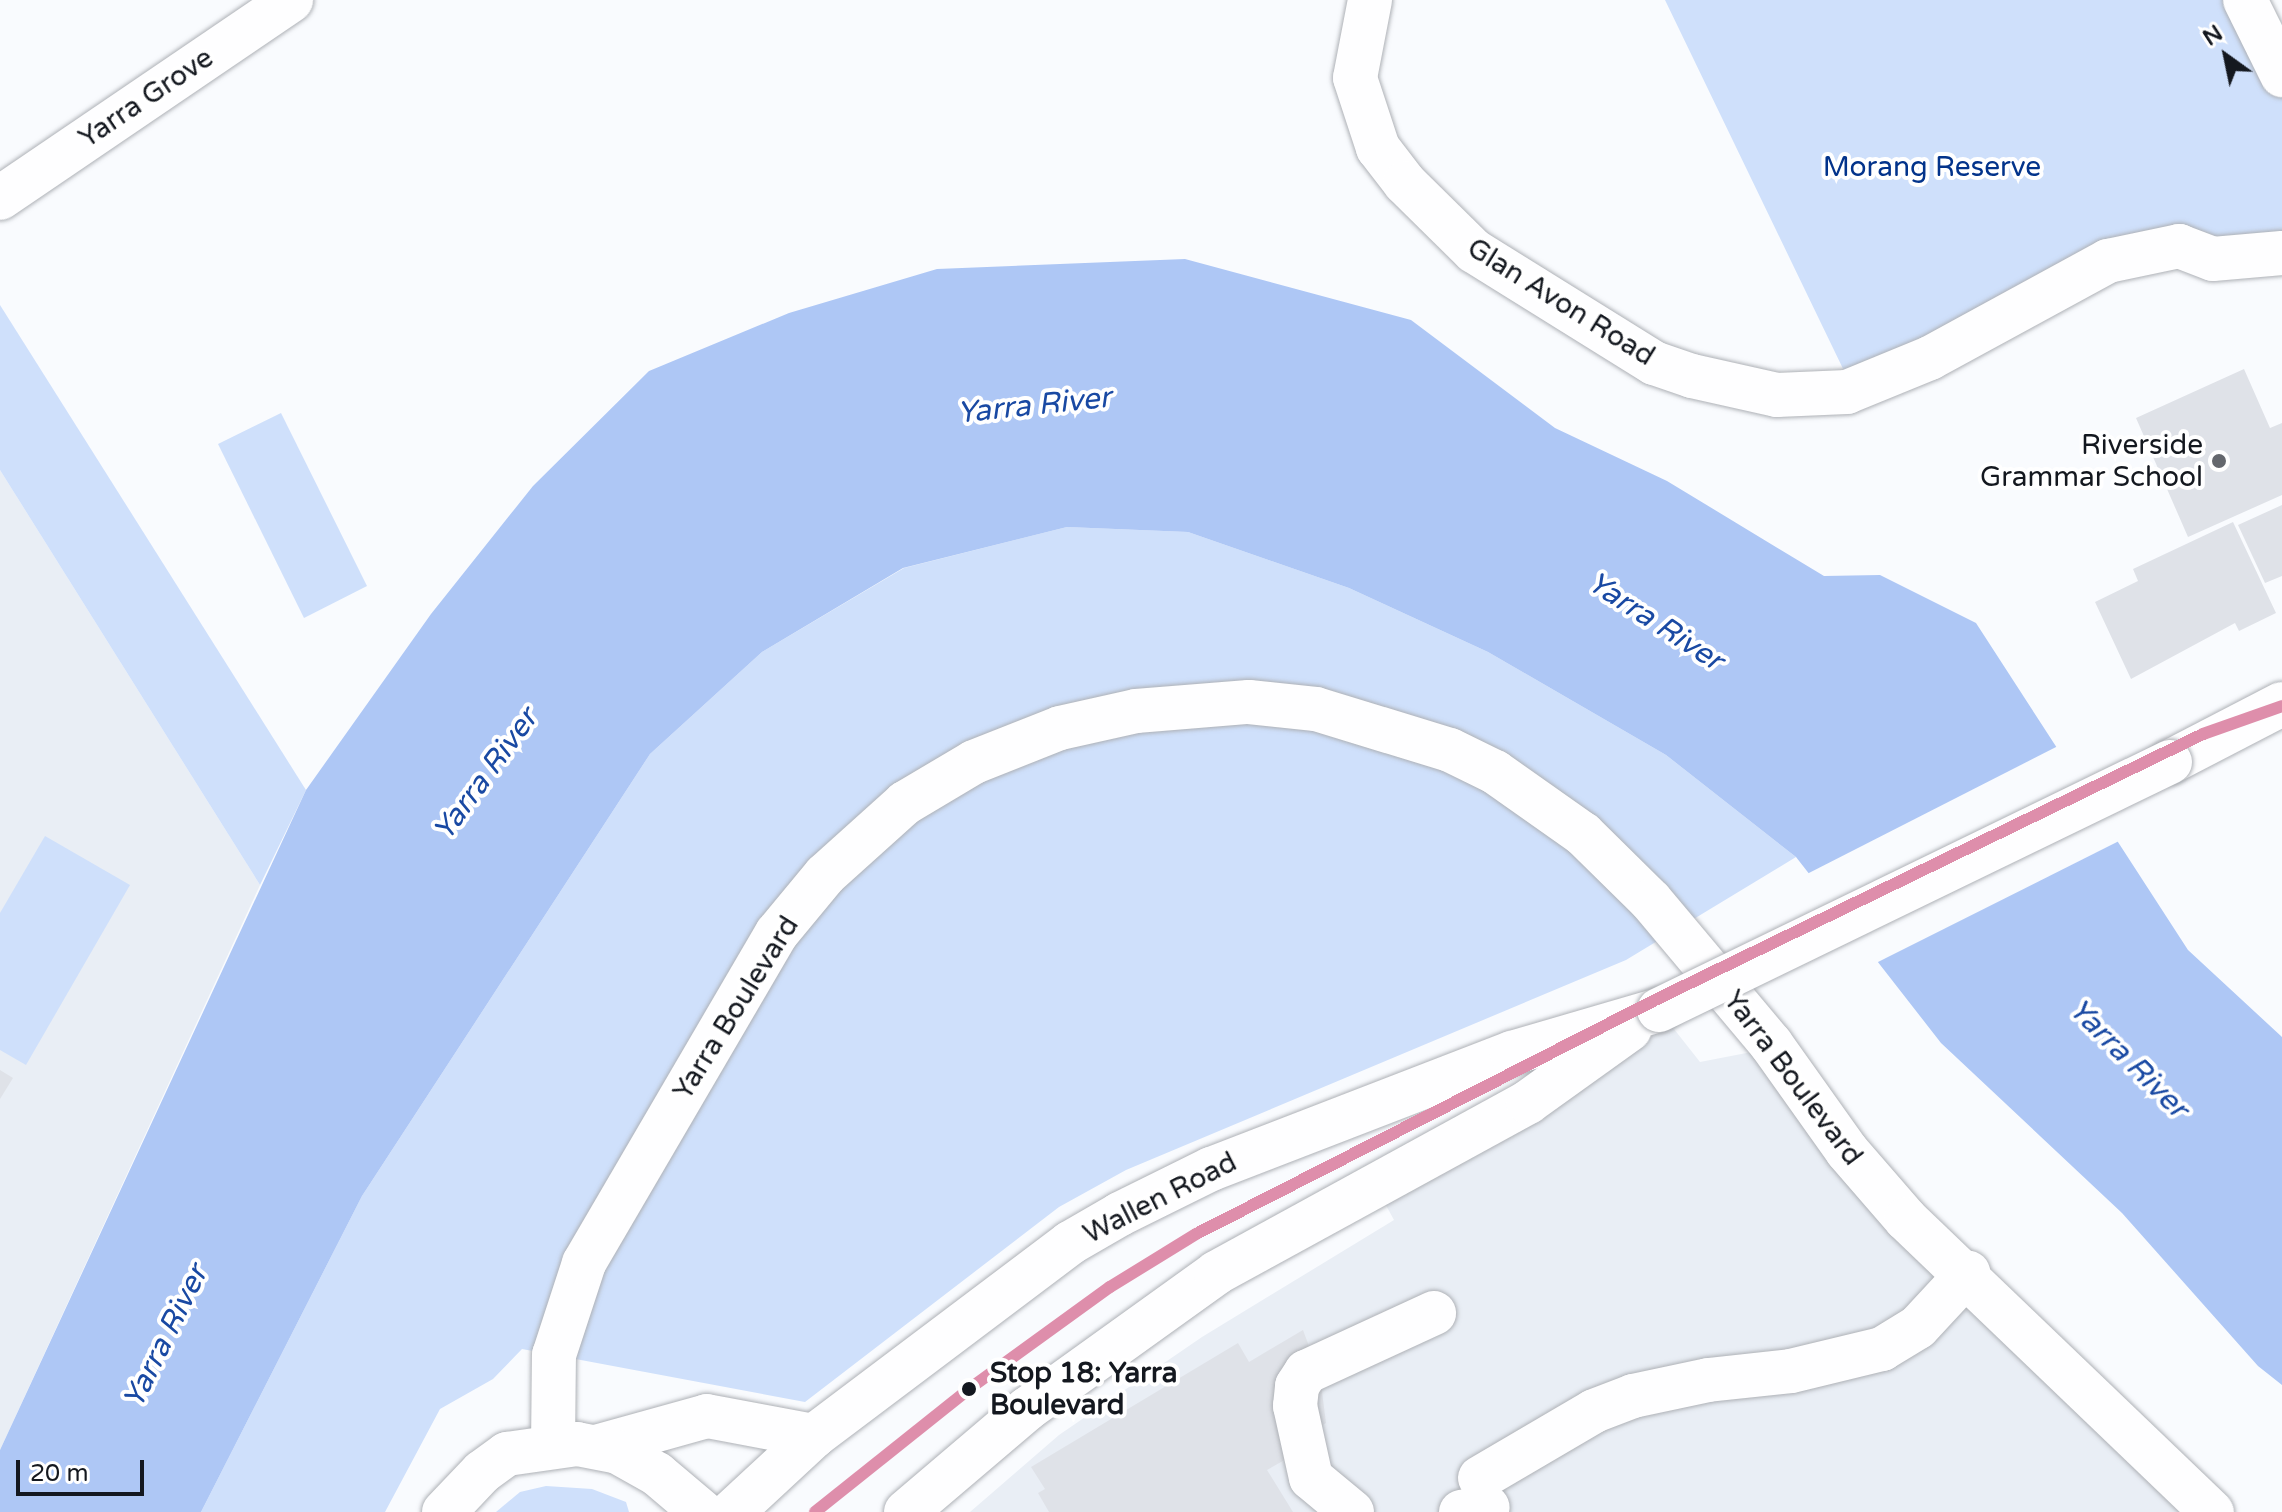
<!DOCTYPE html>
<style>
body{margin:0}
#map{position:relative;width:2282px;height:1512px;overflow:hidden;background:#f9fbfe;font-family:"Varela Round",sans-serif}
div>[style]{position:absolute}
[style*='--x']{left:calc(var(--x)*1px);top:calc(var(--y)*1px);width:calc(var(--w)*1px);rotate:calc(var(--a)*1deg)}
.built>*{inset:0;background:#e9eef5}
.green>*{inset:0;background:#cfe0fb}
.water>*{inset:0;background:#aec7f5}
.pier>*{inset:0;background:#f9fbfe}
.building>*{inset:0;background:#dfe2e8}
.roads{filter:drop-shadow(0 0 2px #aeb1b6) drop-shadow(0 0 2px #aeb1b6)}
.minor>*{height:44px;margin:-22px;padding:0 22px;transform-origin:22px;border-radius:22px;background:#fefeff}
.major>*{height:44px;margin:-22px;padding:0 22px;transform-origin:22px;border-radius:22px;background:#fefeff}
.bridges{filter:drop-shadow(0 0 2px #aeb1b6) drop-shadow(0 0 2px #aeb1b6)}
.major-bridge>*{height:44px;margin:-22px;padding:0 22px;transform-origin:22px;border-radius:22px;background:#fefeff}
.tram-1>*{height:12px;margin:-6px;padding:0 6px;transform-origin:6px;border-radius:6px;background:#de8eab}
.dots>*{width:22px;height:22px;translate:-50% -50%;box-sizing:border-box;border:4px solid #fff;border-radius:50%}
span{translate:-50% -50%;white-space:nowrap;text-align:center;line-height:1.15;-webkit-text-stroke:8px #fff;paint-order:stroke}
.street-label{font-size:28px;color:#14181f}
.park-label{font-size:28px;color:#02338b}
.poi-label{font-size:28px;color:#14181f}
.right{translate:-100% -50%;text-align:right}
.stop-label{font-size:28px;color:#14181f;font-weight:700}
.left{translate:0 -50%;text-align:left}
.water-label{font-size:30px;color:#1949a3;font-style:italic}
.north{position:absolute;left:2186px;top:16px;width:80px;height:80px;-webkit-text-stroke:6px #fff;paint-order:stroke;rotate:327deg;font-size:22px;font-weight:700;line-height:32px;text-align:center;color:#14181f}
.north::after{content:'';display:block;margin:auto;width:28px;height:36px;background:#14181f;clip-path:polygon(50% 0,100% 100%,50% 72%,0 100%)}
.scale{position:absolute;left:16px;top:1460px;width:128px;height:36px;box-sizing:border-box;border:4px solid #14181f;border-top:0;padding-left:10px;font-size:24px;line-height:28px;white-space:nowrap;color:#14181f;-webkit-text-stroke:6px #fff;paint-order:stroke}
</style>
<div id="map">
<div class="built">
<div style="clip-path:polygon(0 470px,260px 885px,0 1450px)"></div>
<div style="clip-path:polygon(1659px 1010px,1700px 1062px,1782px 1046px,1851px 1133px,2214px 1512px,970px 1512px,1059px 1435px,1202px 1337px,1394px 1220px,1370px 1176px)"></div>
</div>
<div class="green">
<div style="clip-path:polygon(1665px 0,2245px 0,2282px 75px,2282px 253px,2179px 246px,1847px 377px)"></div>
<div style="clip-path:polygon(0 305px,306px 790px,260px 885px,0 470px)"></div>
<div style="clip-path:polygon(281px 413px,367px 586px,304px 618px,218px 444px)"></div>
<div style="clip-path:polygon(1067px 527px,1188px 532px,1349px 588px,1488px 652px,1666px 755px,1796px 857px,1626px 960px,1126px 1170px,1059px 1207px,805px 1402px,522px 1349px,493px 1379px,440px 1409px,385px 1512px,201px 1512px,362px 1196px,650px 754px,762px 652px,904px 568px)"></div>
<div style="clip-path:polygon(45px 836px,130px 885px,26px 1065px,0 1050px,0 913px)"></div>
<div style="clip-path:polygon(546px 1486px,592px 1489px,626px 1502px,629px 1512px,496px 1512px,520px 1492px)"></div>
</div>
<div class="water">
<div style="clip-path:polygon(1185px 259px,1411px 320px,1555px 428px,1667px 481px,1824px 576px,1880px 575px,1976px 623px,2188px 950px,2282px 1037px,2282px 1385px,2258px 1366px,2122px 1213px,1941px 1043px,1796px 857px,1666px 755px,1488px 652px,1349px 588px,1188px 532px,1067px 527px,903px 568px,762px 652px,650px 754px,362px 1196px,201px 1512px,0 1512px,0 1450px,306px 790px,431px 614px,533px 486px,649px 371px,789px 313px,937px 269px)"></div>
</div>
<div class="pier">
<div style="clip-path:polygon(2060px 745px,2121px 840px,1874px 964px,1805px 875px)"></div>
</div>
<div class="building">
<div style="clip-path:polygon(2244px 369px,2270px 428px,2282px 423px,2282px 495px,2188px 537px,2136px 418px)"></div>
<div style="clip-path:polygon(2282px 505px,2282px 576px,2265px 583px,2238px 525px)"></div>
<div style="clip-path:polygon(2233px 522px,2276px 613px,2239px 631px,2235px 623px,2131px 679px,2095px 602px,2138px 581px,2133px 569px)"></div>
<div style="clip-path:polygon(0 1070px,13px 1078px,0 1099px)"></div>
<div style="clip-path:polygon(1303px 1330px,1320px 1376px,1326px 1423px,1283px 1449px,1288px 1458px,1267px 1470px,1293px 1512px,1049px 1512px,1038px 1493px,1045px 1489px,1031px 1467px,1238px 1343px,1249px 1362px)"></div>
</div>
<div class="roads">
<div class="minor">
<div style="--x:1370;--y:0;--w:79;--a:100.9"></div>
<div style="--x:1355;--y:78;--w:74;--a:71.8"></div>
<div style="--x:1378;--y:148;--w:44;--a:52.4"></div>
<div style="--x:1405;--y:183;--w:97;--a:44.6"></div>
<div style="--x:1474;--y:251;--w:212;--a:31.9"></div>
<div style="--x:1654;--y:363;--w:40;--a:18.9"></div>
<div style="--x:1692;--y:376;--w:87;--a:12.6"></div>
<div style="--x:1777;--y:395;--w:70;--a:-2.5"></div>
<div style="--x:1847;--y:392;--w:90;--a:-22.3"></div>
<div style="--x:1930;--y:358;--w:203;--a:-28.6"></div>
<div style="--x:2108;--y:261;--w:73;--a:-11.9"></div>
<div style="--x:2179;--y:246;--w:36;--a:21"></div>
<div style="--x:2213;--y:259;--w:69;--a:-5"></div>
<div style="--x:2245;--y:0;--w:84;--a:63.7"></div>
<div style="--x:0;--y:198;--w:352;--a:-34.2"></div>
<div style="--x:553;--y:1446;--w:91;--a:-89.4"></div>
<div style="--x:554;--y:1355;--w:97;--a:-71.9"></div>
<div style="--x:584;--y:1263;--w:382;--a:-59.7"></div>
<div style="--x:777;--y:933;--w:75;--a:-50.4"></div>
<div style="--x:825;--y:875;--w:108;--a:-42"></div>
<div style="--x:905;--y:803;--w:80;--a:-30.7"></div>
<div style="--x:974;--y:762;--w:92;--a:-21.6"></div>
<div style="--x:1060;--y:728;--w:78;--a:-12.6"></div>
<div style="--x:1136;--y:711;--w:113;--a:-4.6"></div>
<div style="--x:1249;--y:702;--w:67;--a:6"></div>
<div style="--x:1316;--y:709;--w:140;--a:17"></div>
<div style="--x:1450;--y:750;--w:50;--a:26.1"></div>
<div style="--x:1495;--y:772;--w:108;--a:35.2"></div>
<div style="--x:1583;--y:834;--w:95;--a:44.6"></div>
<div style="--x:1651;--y:901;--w:187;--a:50"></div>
<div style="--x:1771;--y:1044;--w:131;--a:54.6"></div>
<div style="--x:1847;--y:1151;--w:90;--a:49.1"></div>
<div style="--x:1906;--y:1219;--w:424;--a:43.8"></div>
<div style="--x:1480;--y:1478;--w:132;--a:-30.4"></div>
<div style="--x:1594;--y:1411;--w:42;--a:-21"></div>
<div style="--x:1633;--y:1396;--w:77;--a:-12"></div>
<div style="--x:1708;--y:1380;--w:83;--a:-6.2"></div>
<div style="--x:1791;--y:1371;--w:94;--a:-13.6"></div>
<div style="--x:1882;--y:1349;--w:42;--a:-31.4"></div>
<div style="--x:1918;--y:1327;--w:74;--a:-47.2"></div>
<div style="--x:1352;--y:1512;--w:53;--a:-140.3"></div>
<div style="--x:1311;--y:1478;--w:74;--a:-102.5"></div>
<div style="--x:1295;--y:1406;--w:20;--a:-84"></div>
<div style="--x:1297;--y:1386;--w:17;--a:-57"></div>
<div style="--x:1306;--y:1372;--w:141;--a:-24.7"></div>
<div style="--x:1461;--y:1512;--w:27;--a:-10"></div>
</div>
<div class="major">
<div style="--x:2170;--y:762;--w:126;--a:-27.4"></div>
<div style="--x:596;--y:1447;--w:115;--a:-15.6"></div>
<div style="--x:707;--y:1416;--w:109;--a:10.6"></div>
<div style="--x:444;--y:1512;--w:55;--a:-46.5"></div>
<div style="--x:482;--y:1472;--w:31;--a:-36"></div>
<div style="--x:507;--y:1454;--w:71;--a:-8.1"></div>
<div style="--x:577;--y:1444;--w:42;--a:11"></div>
<div style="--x:618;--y:1452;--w:45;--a:29.4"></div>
<div style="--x:657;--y:1474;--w:59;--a:40.2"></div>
<div style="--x:732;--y:1512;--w:112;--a:-42.8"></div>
<div style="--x:814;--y:1436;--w:321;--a:-37"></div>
<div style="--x:1070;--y:1243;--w:58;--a:-30.1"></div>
<div style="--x:1120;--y:1214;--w:102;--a:-26.3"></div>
<div style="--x:1211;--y:1169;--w:323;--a:-21.1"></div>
<div style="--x:1512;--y:1053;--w:153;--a:-16.3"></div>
<div style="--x:906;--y:1512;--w:159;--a:-40.4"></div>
<div style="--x:1027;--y:1409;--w:233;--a:-35.7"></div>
<div style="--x:1216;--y:1273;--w:356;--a:-28.7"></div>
<div style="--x:1528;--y:1102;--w:125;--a:-35.6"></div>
</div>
</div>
<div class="bridges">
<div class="major-bridge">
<div style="--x:1659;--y:1010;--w:568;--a:-25.89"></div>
</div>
</div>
<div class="tram-1">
<div style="--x:815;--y:1512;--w:197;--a:-38.6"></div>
<div style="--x:969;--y:1389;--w:174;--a:-35.9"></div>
<div style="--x:1110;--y:1287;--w:101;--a:-31.6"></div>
<div style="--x:1196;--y:1234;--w:513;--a:-27.01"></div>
<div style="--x:1653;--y:1001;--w:611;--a:-25.89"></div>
<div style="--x:2203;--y:734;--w:84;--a:-19.5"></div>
</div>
<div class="dots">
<div style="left:2219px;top:461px;background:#64676d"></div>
<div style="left:969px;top:1389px;background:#14181f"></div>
</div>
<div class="street-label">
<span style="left:146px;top:98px;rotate:-34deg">Yarra Grove</span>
<span style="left:1561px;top:302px;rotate:32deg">Glan Avon Road</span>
<span style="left:736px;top:1008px;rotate:-58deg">Yarra Boulevard</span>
<span style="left:1793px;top:1078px;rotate:53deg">Yarra Boulevard</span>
<span style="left:1160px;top:1198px;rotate:-27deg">Wallen Road</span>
</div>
<div class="park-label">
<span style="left:1932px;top:167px">Morang Reserve</span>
</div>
<div class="poi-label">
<span class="right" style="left:2203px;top:461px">Riverside<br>Grammar School</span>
</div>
<div class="stop-label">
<span class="left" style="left:990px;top:1389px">Stop 18: Yarra<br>Boulevard</span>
</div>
<div class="water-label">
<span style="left:1034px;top:406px;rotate:-6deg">Yarra River</span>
<span style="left:1655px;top:622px;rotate:33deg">Yarra River</span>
<span style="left:486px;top:775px;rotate:-54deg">Yarra River</span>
<span style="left:2128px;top:1059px;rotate:45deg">Yarra River</span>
<span style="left:166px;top:1337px;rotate:-64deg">Yarra River</span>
</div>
<div class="north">N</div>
<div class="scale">20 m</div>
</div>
